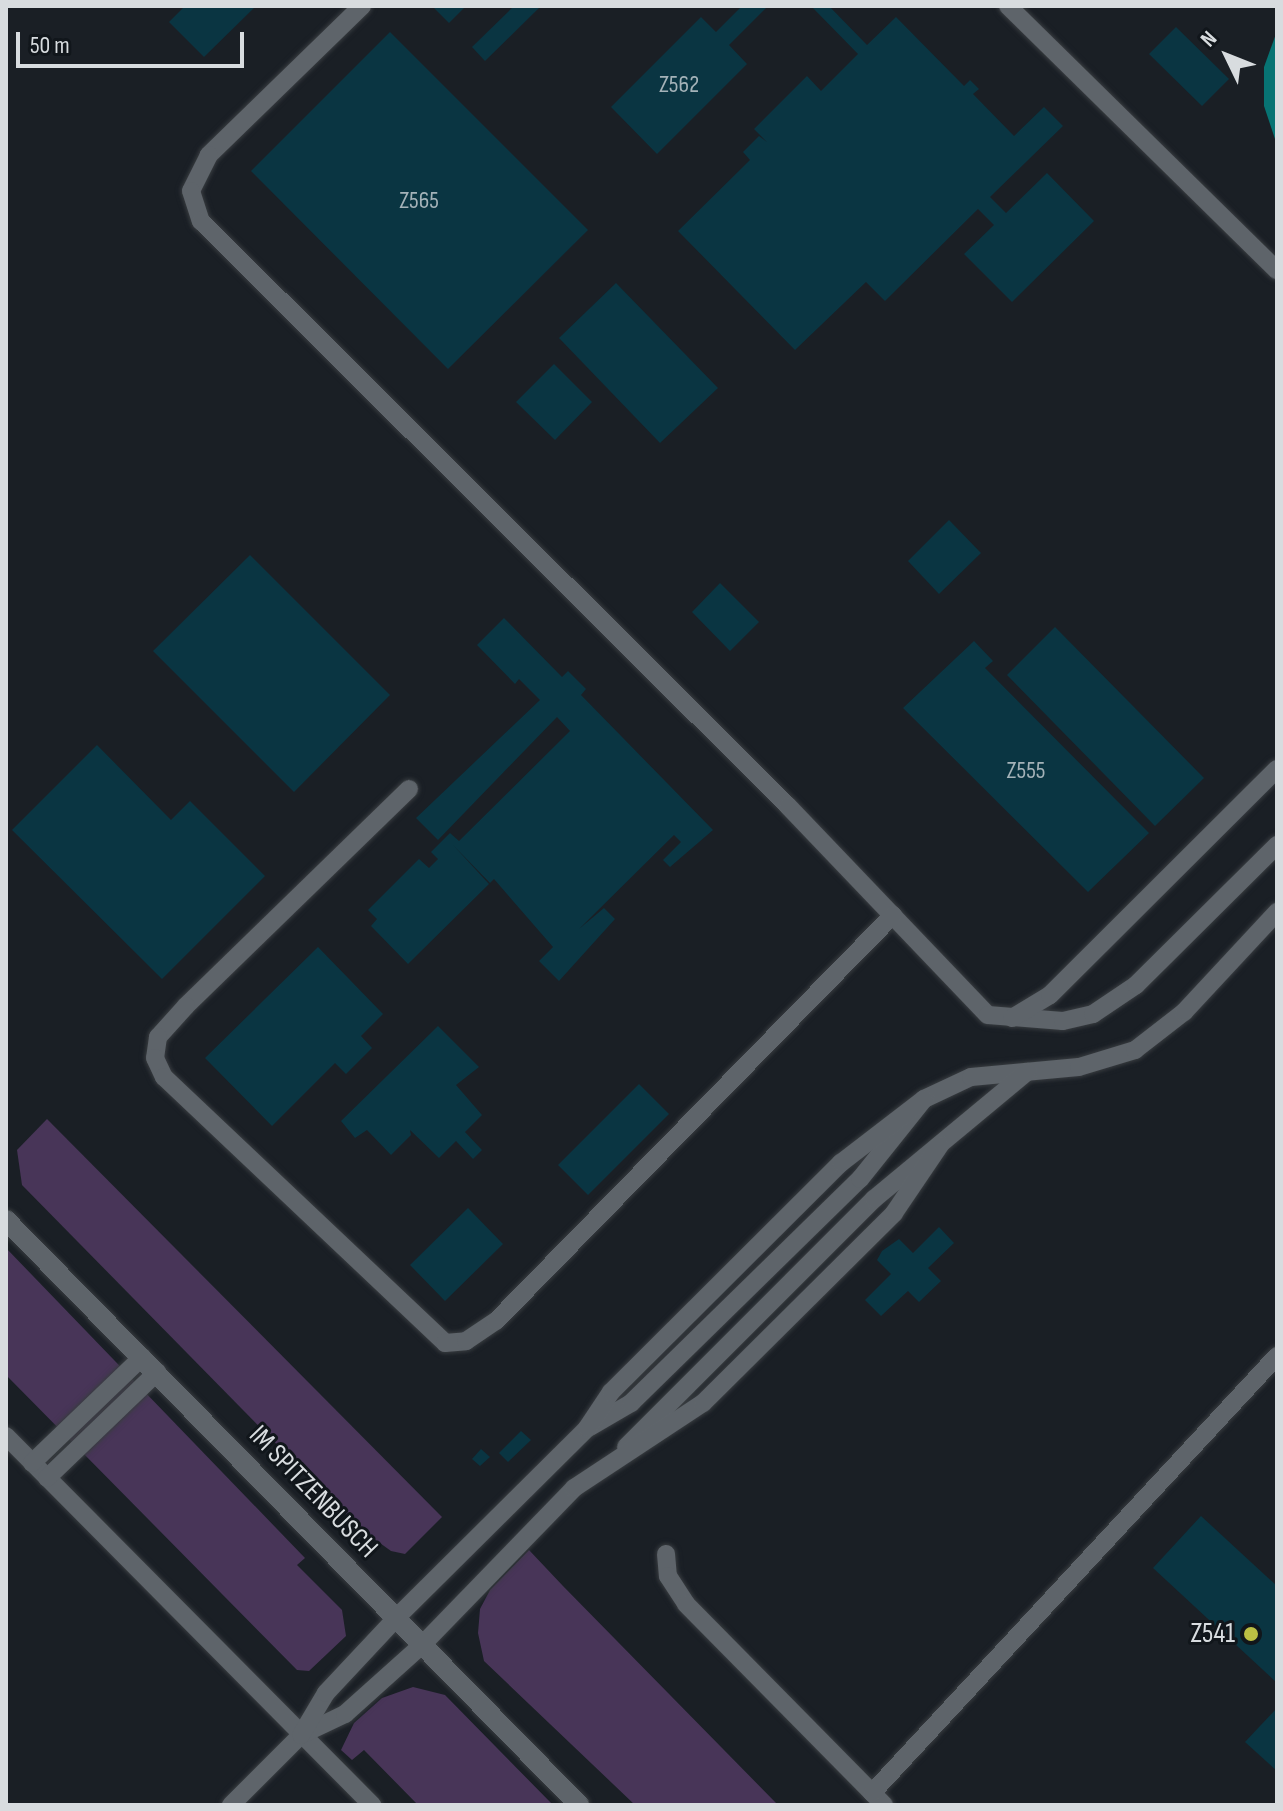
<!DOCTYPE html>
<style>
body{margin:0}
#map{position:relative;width:1283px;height:1811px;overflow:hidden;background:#1a1f25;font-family:"Sofia Sans Condensed",sans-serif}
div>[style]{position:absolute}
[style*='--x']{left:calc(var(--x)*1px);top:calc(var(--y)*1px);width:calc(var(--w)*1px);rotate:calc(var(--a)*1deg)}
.green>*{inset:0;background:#483558}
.water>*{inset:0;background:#077373}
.building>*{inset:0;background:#0a3542}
.roads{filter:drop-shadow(0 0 2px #383c40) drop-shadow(0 0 2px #383c40)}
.lane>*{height:18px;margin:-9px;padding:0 9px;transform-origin:9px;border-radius:9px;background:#5e646a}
.street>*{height:20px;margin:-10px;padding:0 10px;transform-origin:10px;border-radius:10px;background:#5e646a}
.dots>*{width:22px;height:22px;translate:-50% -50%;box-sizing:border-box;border:4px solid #11161b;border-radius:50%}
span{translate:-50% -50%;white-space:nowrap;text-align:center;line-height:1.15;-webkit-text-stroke:6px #11161b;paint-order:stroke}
.number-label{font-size:24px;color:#a4b2b8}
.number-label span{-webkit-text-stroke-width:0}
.street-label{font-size:28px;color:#d8dcdf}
.poi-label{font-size:28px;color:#d8dcdf}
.right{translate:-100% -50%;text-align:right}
.frame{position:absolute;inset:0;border:8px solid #d8dcdf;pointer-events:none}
.north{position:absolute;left:1187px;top:16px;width:80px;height:80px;-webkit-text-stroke:6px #11161b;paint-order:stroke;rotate:313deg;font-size:22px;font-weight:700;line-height:32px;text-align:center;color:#d8dcdf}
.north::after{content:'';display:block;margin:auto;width:28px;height:36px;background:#d8dcdf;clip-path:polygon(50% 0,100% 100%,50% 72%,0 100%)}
.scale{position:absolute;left:16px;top:32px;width:228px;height:36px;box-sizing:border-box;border:4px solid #d8dcdf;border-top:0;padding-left:10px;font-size:24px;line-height:28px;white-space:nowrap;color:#d8dcdf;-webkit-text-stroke:6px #11161b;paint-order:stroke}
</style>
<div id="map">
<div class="green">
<div style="clip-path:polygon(47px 1119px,442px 1517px,405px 1554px,391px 1551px,359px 1528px,22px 1185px,17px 1150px)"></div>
<div style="clip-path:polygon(6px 1248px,305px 1558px,297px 1565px,342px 1610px,346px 1636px,309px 1671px,297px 1670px,6px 1375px)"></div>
<div style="clip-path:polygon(529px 1550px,563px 1586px,778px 1805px,635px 1805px,484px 1661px,478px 1633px,480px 1609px,490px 1590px)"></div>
<div style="clip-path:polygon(413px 1687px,445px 1695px,553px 1805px,418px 1805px,364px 1750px,352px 1760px,341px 1750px,354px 1723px,382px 1698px)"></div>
</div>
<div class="water">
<div style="clip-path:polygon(1277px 31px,1277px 145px,1264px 106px,1264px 67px)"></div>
</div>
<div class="building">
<div style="clip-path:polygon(185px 6px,256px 6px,204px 57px,169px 22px)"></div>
<div style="clip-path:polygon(432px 6px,466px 6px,449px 23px)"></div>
<div style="clip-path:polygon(514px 6px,541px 6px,485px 61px,472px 47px)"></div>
<div style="clip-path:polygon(742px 6px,768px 6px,729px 45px,747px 64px,657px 154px,611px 107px,701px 17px,716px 32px)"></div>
<div style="clip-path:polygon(811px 6px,829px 6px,867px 45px,896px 17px,964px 86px,970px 80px,979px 89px,973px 94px,1014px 136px,1044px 107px,1063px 126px,990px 197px,1006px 213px,1047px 173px,1094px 221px,1012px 302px,964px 254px,994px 225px,978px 209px,885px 301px,866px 282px,795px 350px,678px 231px,750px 160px,743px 152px,759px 136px,767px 142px,754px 129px,807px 76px,821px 91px,858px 54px)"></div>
<div style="clip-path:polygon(1176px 27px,1229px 79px,1202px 106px,1149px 54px)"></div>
<div style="clip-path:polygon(390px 32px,588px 230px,448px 369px,251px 171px)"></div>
<div style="clip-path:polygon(616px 283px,718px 388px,660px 443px,559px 338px)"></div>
<div style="clip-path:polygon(554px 364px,592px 402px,555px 440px,516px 402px)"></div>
<div style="clip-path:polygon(949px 520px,981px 553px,939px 594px,908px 561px)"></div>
<div style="clip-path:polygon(250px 555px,390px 695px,294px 792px,153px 651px)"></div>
<div style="clip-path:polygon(720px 583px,759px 622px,730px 651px,692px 612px)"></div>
<div style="clip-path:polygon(504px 618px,562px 677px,568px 671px,586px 689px,581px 695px,713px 830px,670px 867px,663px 860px,681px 842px,674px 835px,579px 929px,604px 908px,615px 919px,559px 981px,539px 961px,553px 947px,494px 879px,490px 883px,453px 845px,489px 884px,408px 964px,371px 926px,377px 919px,368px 910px,419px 859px,429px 868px,438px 859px,431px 852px,450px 833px,459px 841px,570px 731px,557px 717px,438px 840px,416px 818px,540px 700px,519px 679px,515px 684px,477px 645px)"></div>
<div style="clip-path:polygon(1055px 627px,1204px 778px,1155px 826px,1007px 675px)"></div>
<div style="clip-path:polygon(974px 641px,993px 661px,985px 668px,1149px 833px,1088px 892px,903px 708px)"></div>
<div style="clip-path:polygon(97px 745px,171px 820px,190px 801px,265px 876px,162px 979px,12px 830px)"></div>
<div style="clip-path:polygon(318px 947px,383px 1014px,361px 1036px,372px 1048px,346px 1074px,335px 1063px,272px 1126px,205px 1058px)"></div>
<div style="clip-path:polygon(438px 1026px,479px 1067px,456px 1085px,482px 1115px,465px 1132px,482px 1150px,473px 1159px,456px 1141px,439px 1158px,410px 1130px,411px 1135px,391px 1155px,367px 1130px,355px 1138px,341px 1121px)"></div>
<div style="clip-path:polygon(639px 1084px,669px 1114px,588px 1195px,558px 1165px)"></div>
<div style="clip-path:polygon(468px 1208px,503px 1244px,445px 1301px,410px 1265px)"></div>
<div style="clip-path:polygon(939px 1227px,954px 1243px,928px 1268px,941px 1281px,919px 1302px,908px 1291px,881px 1316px,865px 1300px,891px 1274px,877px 1260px,882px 1251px,899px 1239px,913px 1253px)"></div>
<div style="clip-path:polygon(521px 1431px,531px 1440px,508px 1462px,499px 1453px)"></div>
<div style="clip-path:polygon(481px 1449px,490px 1457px,480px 1466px,472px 1459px)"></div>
<div style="clip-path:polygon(1201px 1516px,1277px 1586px,1277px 1683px,1153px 1568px)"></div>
<div style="clip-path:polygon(1277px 1708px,1277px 1771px,1245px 1742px)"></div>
</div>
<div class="roads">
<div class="lane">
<div style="--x:362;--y:6;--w:214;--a:135.8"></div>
<div style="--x:209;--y:155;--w:40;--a:116.6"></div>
<div style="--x:191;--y:191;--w:32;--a:72"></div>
<div style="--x:201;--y:221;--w:829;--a:44.9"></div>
<div style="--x:788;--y:806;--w:289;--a:46.3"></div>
<div style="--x:988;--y:1015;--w:75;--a:4.6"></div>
<div style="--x:1063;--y:1021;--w:31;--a:-13"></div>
<div style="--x:1093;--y:1014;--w:52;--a:-34"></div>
<div style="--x:1136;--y:985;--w:199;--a:-44.8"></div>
<div style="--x:1008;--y:6;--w:377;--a:44.5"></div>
<div style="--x:409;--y:789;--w:311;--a:135.8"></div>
<div style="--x:186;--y:1006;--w:42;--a:132.1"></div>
<div style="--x:158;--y:1037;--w:21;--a:98"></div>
<div style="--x:155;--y:1058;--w:21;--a:65"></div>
<div style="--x:164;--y:1077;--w:387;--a:43.4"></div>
<div style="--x:445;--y:1343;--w:21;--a:-5"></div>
<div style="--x:466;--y:1341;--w:36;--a:-34"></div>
<div style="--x:496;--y:1321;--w:568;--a:-45.64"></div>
<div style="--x:1012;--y:1018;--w:44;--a:-31.2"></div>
<div style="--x:1050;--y:995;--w:320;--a:-44.9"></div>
<div style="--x:590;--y:1427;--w:48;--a:-30.3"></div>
<div style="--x:631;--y:1403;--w:320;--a:-44.4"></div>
<div style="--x:860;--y:1179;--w:102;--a:-51.3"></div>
<div style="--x:924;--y:1099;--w:52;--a:-25.1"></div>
<div style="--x:971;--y:1077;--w:108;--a:-5.3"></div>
<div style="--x:1079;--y:1067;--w:59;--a:-16.9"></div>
<div style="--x:1135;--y:1050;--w:62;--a:-37.8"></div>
<div style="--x:1184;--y:1012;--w:137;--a:-47.1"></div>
<div style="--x:6;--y:1436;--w:520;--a:45.23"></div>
<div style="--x:626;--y:1447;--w:351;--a:-45"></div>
<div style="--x:874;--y:1199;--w:199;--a:-39.7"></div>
<div style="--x:32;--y:1463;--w:153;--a:-43.9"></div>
<div style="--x:47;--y:1478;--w:153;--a:-43.9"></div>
<div style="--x:666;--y:1554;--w:22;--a:85"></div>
<div style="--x:668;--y:1576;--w:33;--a:57"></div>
<div style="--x:686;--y:1604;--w:282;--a:45.4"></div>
<div style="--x:301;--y:1735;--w:49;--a:-25.5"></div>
<div style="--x:345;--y:1714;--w:105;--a:-41.9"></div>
<div style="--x:423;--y:1644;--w:217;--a:-45.9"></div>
<div style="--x:574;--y:1488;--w:154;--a:-33.4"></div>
<div style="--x:703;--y:1403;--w:269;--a:-44.8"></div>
<div style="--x:894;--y:1213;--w:82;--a:-55.9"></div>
<div style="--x:872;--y:1793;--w:596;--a:-47.18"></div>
<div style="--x:231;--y:1805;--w:99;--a:-45"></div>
<div style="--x:301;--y:1735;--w:49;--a:-59.2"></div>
<div style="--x:326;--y:1693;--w:104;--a:-46.9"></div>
<div style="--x:397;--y:1617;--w:268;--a:-44.8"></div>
<div style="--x:587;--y:1428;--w:43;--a:-56.3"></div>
<div style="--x:611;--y:1392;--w:325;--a:-44.9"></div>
<div style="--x:841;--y:1163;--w:105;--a:-37.6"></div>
</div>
<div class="street">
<div style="--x:6;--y:1220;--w:819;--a:45.59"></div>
</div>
</div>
<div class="dots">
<div style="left:1251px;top:1634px;background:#bcbf43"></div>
</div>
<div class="number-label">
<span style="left:679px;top:85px">Z562</span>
<span style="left:419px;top:201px">Z565</span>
<span style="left:1026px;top:771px">Z555</span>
</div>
<div class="street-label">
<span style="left:313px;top:1492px;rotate:46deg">IM SPITZENBUSCH</span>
</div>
<div class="poi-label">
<span class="right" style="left:1235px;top:1634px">Z541</span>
</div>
<div class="frame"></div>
<div class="north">N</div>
<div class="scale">50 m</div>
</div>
